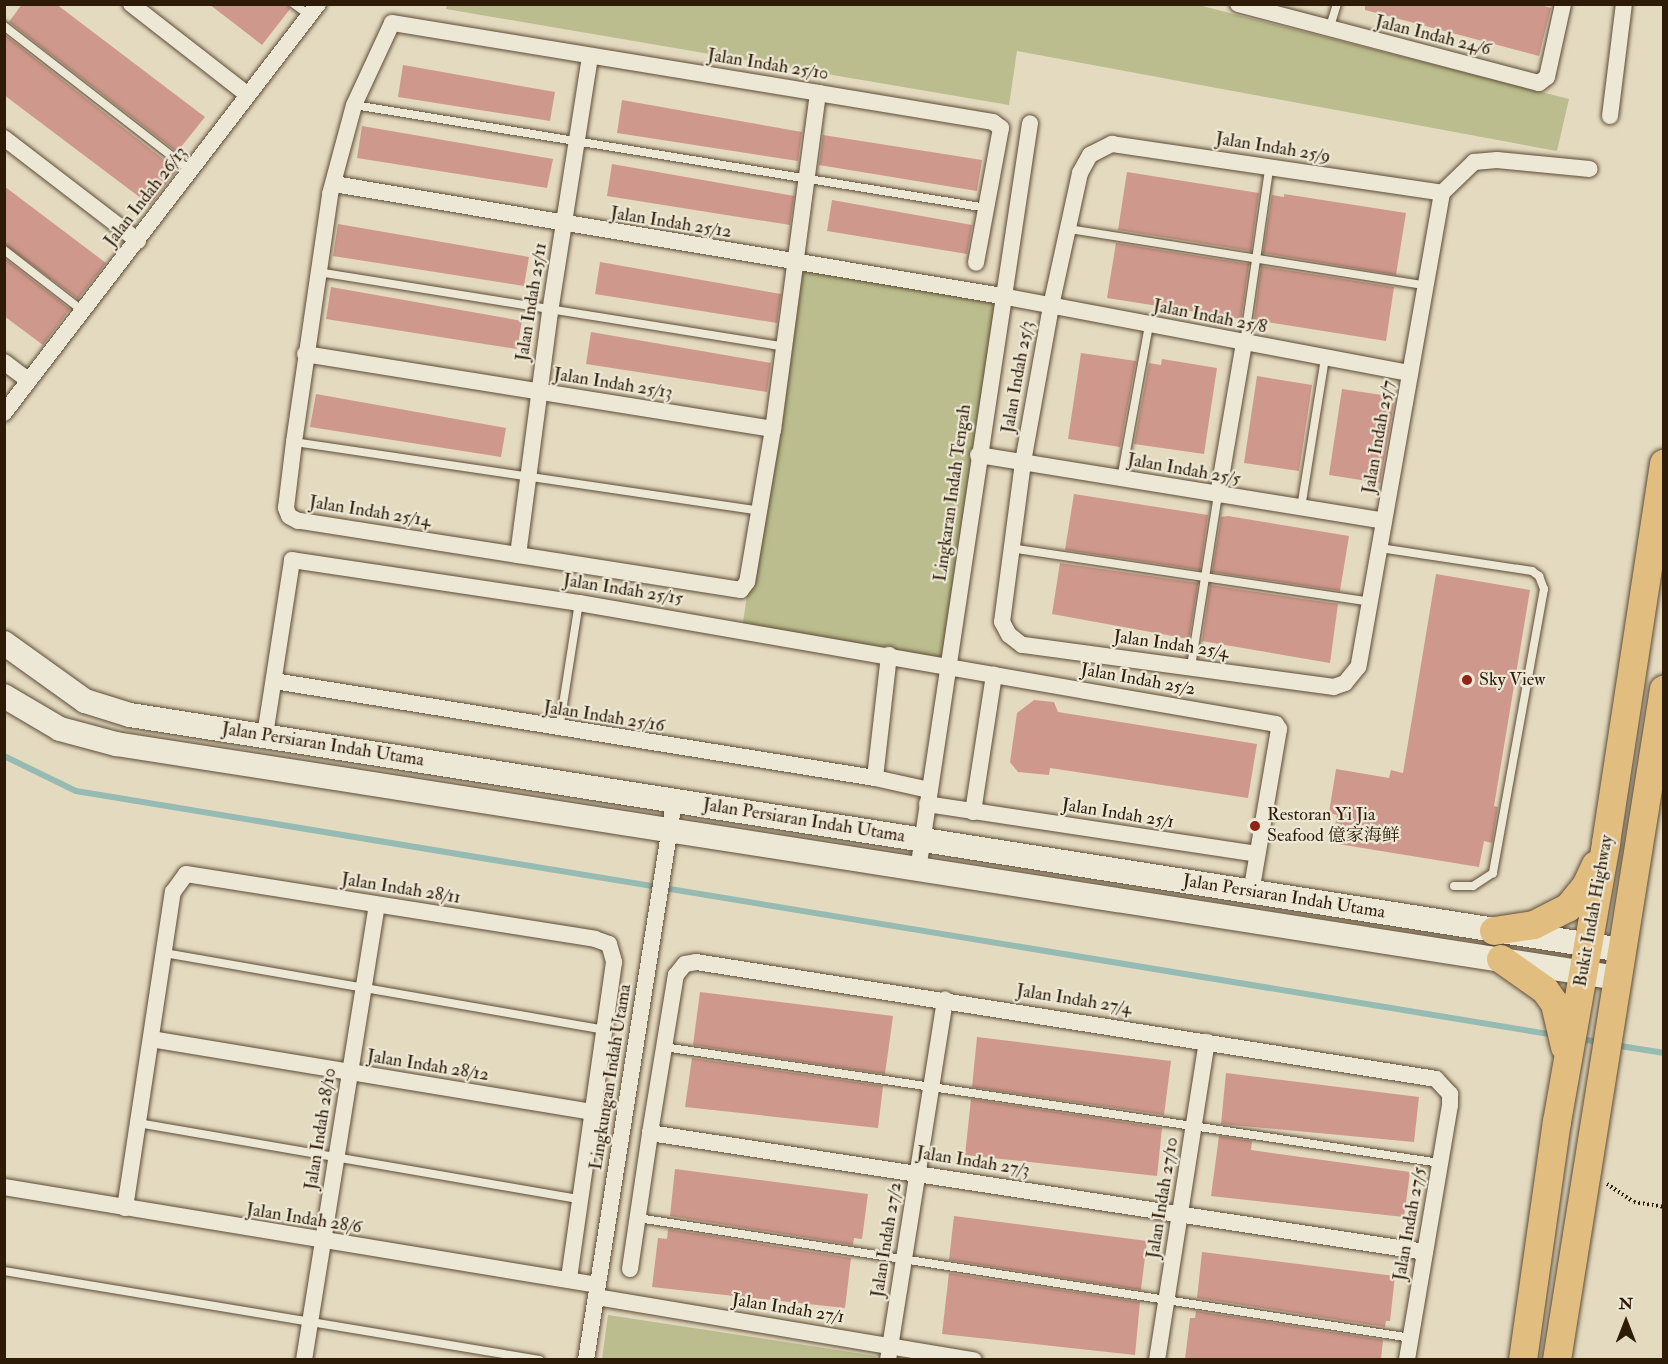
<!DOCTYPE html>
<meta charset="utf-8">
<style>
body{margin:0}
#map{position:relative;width:1668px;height:1364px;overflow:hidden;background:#e4dac0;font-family:"IM FELL Double Pica","Noto Serif SC",serif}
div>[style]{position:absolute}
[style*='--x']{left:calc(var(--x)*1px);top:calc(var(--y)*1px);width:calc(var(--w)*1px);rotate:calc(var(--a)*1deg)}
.green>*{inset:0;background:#bbbd8e}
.stream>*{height:6px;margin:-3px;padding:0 3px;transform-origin:3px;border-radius:3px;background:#95bbb2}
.building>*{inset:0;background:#cf988c}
.path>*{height:4px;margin-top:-2px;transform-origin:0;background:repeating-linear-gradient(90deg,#2e1b07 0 1.5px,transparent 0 4.5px)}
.roads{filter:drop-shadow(0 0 2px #5c4b35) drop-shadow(0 0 2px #5c4b35)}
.service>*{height:8px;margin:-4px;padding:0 4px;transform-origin:4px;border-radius:4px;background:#ede7d6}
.minor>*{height:16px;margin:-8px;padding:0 8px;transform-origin:8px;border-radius:8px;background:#ede7d6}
.secondary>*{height:24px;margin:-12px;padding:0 12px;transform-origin:12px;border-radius:12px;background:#ede7d6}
.trunk>*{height:28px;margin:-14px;padding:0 14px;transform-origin:14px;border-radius:14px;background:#e2bd80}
.dots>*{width:16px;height:16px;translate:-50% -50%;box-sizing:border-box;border:3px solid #ede7d6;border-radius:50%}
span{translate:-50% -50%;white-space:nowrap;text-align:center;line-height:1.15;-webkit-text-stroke:4.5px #ede7d6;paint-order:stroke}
.street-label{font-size:18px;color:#2e1b07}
.poi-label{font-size:18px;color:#2e1b07}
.left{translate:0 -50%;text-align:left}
.frame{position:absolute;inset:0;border:6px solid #2e1b07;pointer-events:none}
.north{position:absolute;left:1596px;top:1292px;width:60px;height:60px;-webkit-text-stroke:4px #ede7d6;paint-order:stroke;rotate:0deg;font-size:16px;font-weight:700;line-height:24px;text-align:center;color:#2e1b07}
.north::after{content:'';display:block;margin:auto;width:21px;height:27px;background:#2e1b07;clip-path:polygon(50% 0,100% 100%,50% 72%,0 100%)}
</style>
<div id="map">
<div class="green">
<div style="clip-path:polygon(447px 4px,1198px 5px,1569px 99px,1557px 151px,1017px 51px,1009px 105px,446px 9px)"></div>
<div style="clip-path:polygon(797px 263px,1002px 296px,947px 666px,742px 629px)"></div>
<div style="clip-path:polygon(608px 1315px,876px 1356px,876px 1359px,602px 1359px)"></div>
</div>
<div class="stream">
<div style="--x:4;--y:756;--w:80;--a:25.9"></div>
<div style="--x:76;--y:791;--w:1498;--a:9.37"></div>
<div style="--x:1579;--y:1039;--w:22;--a:8"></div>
<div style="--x:1614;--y:1045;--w:51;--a:9.1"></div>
</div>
<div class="building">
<div style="clip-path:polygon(22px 4px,56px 4px,205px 117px,177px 152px,9px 22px)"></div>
<div style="clip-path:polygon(209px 4px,288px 4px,290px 9px,262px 45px)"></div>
<div style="clip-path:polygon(1365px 4px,1537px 4px,1551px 8px,1539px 56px,1365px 10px)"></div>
<div style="clip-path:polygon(4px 34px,177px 170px,150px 205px,4px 95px)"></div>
<div style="clip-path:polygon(403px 65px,555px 92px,550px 121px,398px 97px)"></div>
<div style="clip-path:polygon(622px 100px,802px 132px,798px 161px,617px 133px)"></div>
<div style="clip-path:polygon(362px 126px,553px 159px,547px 188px,357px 158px)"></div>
<div style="clip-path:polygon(823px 135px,982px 160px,977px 191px,819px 165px)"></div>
<div style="clip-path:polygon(612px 164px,794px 196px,790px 225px,607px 196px)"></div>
<div style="clip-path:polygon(1127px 172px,1259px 193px,1251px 251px,1118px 230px)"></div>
<div style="clip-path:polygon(4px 186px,106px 263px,78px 299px,4px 244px)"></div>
<div style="clip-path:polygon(1284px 194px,1406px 213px,1396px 275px,1263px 253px,1272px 195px,1284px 197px)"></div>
<div style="clip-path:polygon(832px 200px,972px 225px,967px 254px,827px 231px)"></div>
<div style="clip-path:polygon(338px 224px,529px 257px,524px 286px,333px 256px)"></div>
<div style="clip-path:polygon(1116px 243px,1249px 264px,1241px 319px,1107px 298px)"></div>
<div style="clip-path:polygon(4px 258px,70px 309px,43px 345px,4px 316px)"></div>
<div style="clip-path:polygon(600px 262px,781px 294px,777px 323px,595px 294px)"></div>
<div style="clip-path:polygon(1261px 266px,1394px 287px,1386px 341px,1254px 320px)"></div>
<div style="clip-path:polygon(331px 287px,522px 321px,517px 349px,326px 319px)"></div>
<div style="clip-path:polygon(591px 332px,771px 363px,767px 392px,586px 364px)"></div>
<div style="clip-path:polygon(1081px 353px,1136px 361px,1120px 447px,1068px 439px)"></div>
<div style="clip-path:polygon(1162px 359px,1217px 368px,1204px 454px,1134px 444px,1149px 363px,1161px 365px)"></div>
<div style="clip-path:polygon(1257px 376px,1312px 385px,1299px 471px,1244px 463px)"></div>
<div style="clip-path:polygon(1342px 389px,1395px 397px,1380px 483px,1329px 475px)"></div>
<div style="clip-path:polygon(316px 394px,506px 428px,501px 457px,310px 427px)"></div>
<div style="clip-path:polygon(1074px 494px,1208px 515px,1200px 570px,1065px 550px)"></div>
<div style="clip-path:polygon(1228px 516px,1349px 536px,1340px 591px,1212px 572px,1221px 517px)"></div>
<div style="clip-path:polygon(1060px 563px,1198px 583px,1189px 639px,1052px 614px)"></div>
<div style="clip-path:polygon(1436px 574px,1530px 590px,1494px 806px,1498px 807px,1492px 843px,1484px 841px,1479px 867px,1332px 843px,1337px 815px,1329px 813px,1336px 769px,1389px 778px,1391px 770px,1403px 773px)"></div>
<div style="clip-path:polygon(1210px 585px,1338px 604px,1330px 663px,1202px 641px)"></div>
<div style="clip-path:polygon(1034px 700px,1054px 702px,1058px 712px,1257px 744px,1248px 798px,1050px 768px,1049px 775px,1018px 772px,1010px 762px,1017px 713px)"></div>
<div style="clip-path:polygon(700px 992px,893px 1016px,885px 1074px,693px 1045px)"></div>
<div style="clip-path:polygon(977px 1037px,1171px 1061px,1164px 1115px,972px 1087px)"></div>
<div style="clip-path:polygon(692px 1058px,883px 1086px,878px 1128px,685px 1107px)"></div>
<div style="clip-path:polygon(1226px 1073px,1419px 1097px,1414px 1142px,1221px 1124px)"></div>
<div style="clip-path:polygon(971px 1099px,1162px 1128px,1157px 1176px,965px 1155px)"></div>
<div style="clip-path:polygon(1219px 1136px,1252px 1141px,1251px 1150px,1410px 1172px,1404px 1217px,1211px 1196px)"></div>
<div style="clip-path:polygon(675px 1169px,868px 1194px,862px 1239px,854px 1238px,853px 1245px,670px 1216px)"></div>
<div style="clip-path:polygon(954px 1216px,1147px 1241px,1141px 1290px,949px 1260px)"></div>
<div style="clip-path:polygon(668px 1229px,851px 1258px,845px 1308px,652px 1287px,658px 1238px,667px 1239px)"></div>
<div style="clip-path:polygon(1202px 1252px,1395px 1276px,1390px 1321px,1386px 1321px,1385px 1327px,1197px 1298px)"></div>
<div style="clip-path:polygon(949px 1273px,1140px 1302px,1135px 1355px,942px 1334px)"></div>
<div style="clip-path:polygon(1196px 1311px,1383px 1340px,1381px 1359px,1185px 1359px,1190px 1318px,1195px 1318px)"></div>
</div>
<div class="path">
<div style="--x:1607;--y:1184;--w:32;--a:34"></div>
<div style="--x:1634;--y:1202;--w:30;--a:9"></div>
</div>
<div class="roads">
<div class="service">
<div style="--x:294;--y:4;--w:19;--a:36"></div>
<div style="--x:4;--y:26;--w:237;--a:37.8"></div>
<div style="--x:1329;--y:30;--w:27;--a:-73"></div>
<div style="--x:354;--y:105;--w:641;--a:9.24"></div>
<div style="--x:1069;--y:229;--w:363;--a:9"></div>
<div style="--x:4;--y:250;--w:100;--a:37.7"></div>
<div style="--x:318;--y:272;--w:472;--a:9.1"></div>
<div style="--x:1244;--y:343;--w:176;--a:-81.8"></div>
<div style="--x:294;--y:442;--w:470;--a:8.4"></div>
<div style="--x:1121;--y:479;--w:157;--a:-79.7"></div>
<div style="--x:1301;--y:508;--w:152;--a:-80.9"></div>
<div style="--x:1010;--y:548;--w:364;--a:8.5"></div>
<div style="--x:1380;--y:548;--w:154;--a:8.6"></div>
<div style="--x:1532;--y:571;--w:9;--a:36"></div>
<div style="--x:1539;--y:576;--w:14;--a:69"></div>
<div style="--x:1544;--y:589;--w:289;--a:100.2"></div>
<div style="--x:1493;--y:873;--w:24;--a:147"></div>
<div style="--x:1473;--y:886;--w:19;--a:180"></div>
<div style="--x:1191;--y:667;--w:174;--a:-81.1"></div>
<div style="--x:559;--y:730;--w:129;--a:-81.1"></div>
<div style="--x:164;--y:953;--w:447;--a:9.9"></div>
<div style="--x:664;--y:1047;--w:785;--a:8.5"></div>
<div style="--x:138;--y:1123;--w:448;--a:9.8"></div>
<div style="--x:638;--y:1218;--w:782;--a:8.82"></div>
<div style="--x:4;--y:1271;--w:543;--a:9.43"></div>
</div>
<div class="minor">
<div style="--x:131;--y:4;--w:148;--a:37.9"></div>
<div style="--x:1238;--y:4;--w:311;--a:14.7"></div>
<div style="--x:1539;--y:83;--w:10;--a:-37"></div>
<div style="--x:1547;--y:77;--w:75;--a:-77.6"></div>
<div style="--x:818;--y:93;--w:339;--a:97.6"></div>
<div style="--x:773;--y:429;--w:155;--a:99.6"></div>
<div style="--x:747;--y:582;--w:10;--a:127"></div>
<div style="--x:741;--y:590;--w:448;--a:-171.1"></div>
<div style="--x:298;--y:521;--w:10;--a:-151"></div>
<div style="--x:289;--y:516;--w:9;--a:-111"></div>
<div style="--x:286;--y:508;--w:66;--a:-83.1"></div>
<div style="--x:294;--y:442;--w:251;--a:-81.7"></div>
<div style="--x:330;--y:194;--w:92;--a:-74.9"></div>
<div style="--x:354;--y:105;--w:90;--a:-65.1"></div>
<div style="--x:392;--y:23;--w:432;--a:9.3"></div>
<div style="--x:818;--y:93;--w:177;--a:9.4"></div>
<div style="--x:993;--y:122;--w:10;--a:37"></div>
<div style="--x:1001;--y:128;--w:137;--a:100.5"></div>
<div style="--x:1610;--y:116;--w:113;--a:-82.9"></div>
<div style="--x:4;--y:138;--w:169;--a:37.5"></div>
<div style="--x:1112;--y:144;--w:334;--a:8.4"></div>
<div style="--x:1442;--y:193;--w:481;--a:100"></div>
<div style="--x:1358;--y:667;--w:21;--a:129"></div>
<div style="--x:1345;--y:683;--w:12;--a:160"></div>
<div style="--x:1334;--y:687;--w:315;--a:-172.3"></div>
<div style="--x:1022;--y:645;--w:16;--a:-142"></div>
<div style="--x:1009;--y:635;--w:15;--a:-118"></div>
<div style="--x:1002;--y:622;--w:161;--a:-82.5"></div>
<div style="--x:1023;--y:462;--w:158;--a:-79.8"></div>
<div style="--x:1051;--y:306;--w:136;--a:-77.7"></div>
<div style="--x:1080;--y:173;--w:21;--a:-61"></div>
<div style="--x:1090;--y:155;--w:25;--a:-27"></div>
<div style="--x:334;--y:184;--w:677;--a:9.52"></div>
<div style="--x:1002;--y:296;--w:415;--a:10.7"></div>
<div style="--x:1442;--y:193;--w:45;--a:-44.1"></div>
<div style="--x:1474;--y:162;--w:23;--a:-5"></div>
<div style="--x:1497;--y:160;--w:93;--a:5.5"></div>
<div style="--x:305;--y:354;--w:474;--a:9.1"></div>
<div style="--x:4;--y:362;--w:31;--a:37"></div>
<div style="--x:4;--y:413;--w:516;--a:-52.49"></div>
<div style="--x:978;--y:455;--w:411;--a:9.2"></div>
<div style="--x:1218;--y:495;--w:154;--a:-80.3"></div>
<div style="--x:518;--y:555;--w:245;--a:-82.5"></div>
<div style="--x:550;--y:312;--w:259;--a:-81.1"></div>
<div style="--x:274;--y:681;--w:609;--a:9.17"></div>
<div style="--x:875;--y:778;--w:55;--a:12.5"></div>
<div style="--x:265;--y:735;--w:177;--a:-81.2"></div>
<div style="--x:292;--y:560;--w:290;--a:8.5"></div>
<div style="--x:579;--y:603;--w:707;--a:9.85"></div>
<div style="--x:1276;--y:724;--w:6;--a:59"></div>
<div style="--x:1279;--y:729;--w:165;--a:99.7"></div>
<div style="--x:875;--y:778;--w:124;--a:-83.5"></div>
<div style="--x:927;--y:804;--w:334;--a:8.6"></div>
<div style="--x:973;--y:812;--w:139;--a:-81.3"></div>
<div style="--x:918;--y:870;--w:755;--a:-81.47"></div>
<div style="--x:151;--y:1039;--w:448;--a:9.4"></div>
<div style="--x:650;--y:1133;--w:160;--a:-80.7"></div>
<div style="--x:676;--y:975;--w:14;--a:-51"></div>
<div style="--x:685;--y:964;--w:11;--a:-10"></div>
<div style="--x:696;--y:962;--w:749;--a:8.98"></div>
<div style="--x:1436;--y:1079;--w:21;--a:47"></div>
<div style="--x:1450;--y:1094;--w:11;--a:90"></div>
<div style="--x:1450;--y:1105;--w:259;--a:99.6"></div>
<div style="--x:4;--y:1187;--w:601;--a:9.38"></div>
<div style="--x:125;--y:1208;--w:320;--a:-81.4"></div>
<div style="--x:173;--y:892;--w:22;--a:-54"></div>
<div style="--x:186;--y:874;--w:414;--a:9"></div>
<div style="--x:595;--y:939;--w:15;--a:20"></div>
<div style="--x:609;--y:944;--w:19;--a:74"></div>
<div style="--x:614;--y:962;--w:321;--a:98.1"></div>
<div style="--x:630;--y:1269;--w:137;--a:-81.6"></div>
<div style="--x:650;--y:1133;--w:784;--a:8.73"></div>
<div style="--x:596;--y:1297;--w:383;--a:9.5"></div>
<div style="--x:304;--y:1360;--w:461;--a:-80.9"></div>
<div style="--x:586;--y:1360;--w:565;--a:-81.04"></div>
<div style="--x:888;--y:1360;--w:365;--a:-81"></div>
<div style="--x:1157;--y:1360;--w:322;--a:-81.1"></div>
</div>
<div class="secondary">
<div style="--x:4;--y:643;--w:100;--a:35.6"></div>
<div style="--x:85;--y:701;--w:47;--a:17.3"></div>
<div style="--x:130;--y:715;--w:1510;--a:8.95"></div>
<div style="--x:4;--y:696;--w:65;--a:30.5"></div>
<div style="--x:60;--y:729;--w:58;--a:15"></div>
<div style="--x:116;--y:744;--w:1519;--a:8.86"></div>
</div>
<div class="trunk">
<div style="--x:1494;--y:931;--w:40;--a:-8.5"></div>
<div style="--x:1534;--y:925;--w:38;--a:-27"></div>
<div style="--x:1568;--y:908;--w:28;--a:-51"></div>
<div style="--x:1586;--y:886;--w:23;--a:-65"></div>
<div style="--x:1501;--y:959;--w:54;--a:35.2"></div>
<div style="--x:1545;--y:990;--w:17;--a:54"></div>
<div style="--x:1555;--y:1004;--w:44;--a:76.9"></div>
<div style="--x:1523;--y:1360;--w:240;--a:-81.9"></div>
<div style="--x:1557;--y:1122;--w:283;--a:-80"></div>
<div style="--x:1606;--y:843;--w:384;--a:-81.3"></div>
<div style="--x:1557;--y:1360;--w:679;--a:-80.94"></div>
</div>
</div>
<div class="dots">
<div style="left:1467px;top:680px;background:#8f2418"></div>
<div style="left:1255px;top:826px;background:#8f2418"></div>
</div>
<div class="street-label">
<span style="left:1433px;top:36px;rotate:14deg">Jalan Indah 24/6</span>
<span style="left:768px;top:65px;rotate:9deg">Jalan Indah 25/10</span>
<span style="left:1273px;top:148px;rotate:9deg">Jalan Indah 25/9</span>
<span style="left:146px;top:197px;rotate:-52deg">Jalan Indah 26/13</span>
<span style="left:671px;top:223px;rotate:9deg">Jalan Indah 25/12</span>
<span style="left:532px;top:302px;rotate:-81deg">Jalan Indah 25/11</span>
<span style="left:1210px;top:317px;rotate:11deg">Jalan Indah 25/8</span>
<span style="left:1018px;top:377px;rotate:-80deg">Jalan Indah 25/3</span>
<span style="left:613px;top:384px;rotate:9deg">Jalan Indah 25/13</span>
<span style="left:1379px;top:437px;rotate:-80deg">Jalan Indah 25/7</span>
<span style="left:1184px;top:470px;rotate:10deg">Jalan Indah 25/5</span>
<span style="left:953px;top:493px;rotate:-82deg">Lingkaran Indah Tengah</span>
<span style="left:370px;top:512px;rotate:9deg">Jalan Indah 25/14</span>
<span style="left:623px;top:590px;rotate:9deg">Jalan Indah 25/15</span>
<span style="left:1171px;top:645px;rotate:8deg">Jalan Indah 25/4</span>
<span style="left:1138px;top:680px;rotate:10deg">Jalan Indah 25/2</span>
<span style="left:604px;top:717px;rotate:9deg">Jalan Indah 25/16</span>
<span style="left:323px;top:745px;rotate:9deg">Jalan Persiaran Indah Utama</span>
<span style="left:1118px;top:814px;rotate:9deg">Jalan Indah 25/1</span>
<span style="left:804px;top:821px;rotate:9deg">Jalan Persiaran Indah Utama</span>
<span style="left:401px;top:889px;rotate:9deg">Jalan Indah 28/11</span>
<span style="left:1284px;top:897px;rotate:9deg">Jalan Persiaran Indah Utama</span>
<span style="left:1594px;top:911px;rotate:-80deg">Bukit Indah Highway</span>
<span style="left:1074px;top:1000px;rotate:9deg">Jalan Indah 27/4</span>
<span style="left:428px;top:1066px;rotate:9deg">Jalan Indah 28/12</span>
<span style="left:611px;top:1077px;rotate:-81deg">Lingkungan Indah Utama</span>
<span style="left:321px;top:1129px;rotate:-81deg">Jalan Indah 28/10</span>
<span style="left:973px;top:1162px;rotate:9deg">Jalan Indah 27/3</span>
<span style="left:1163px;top:1198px;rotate:-81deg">Jalan Indah 27/10</span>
<span style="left:304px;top:1219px;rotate:9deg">Jalan Indah 28/6</span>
<span style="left:1410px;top:1224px;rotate:-80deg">Jalan Indah 27/5</span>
<span style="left:887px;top:1240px;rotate:-81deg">Jalan Indah 27/2</span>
<span style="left:788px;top:1309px;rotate:9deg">Jalan Indah 27/1</span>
</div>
<div class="poi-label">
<span class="left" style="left:1479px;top:680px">Sky View</span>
<span class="left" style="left:1267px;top:826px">Restoran Yi Jia<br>Seafood 億家海鲜</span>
</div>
<div class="frame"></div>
<div class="north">N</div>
</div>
